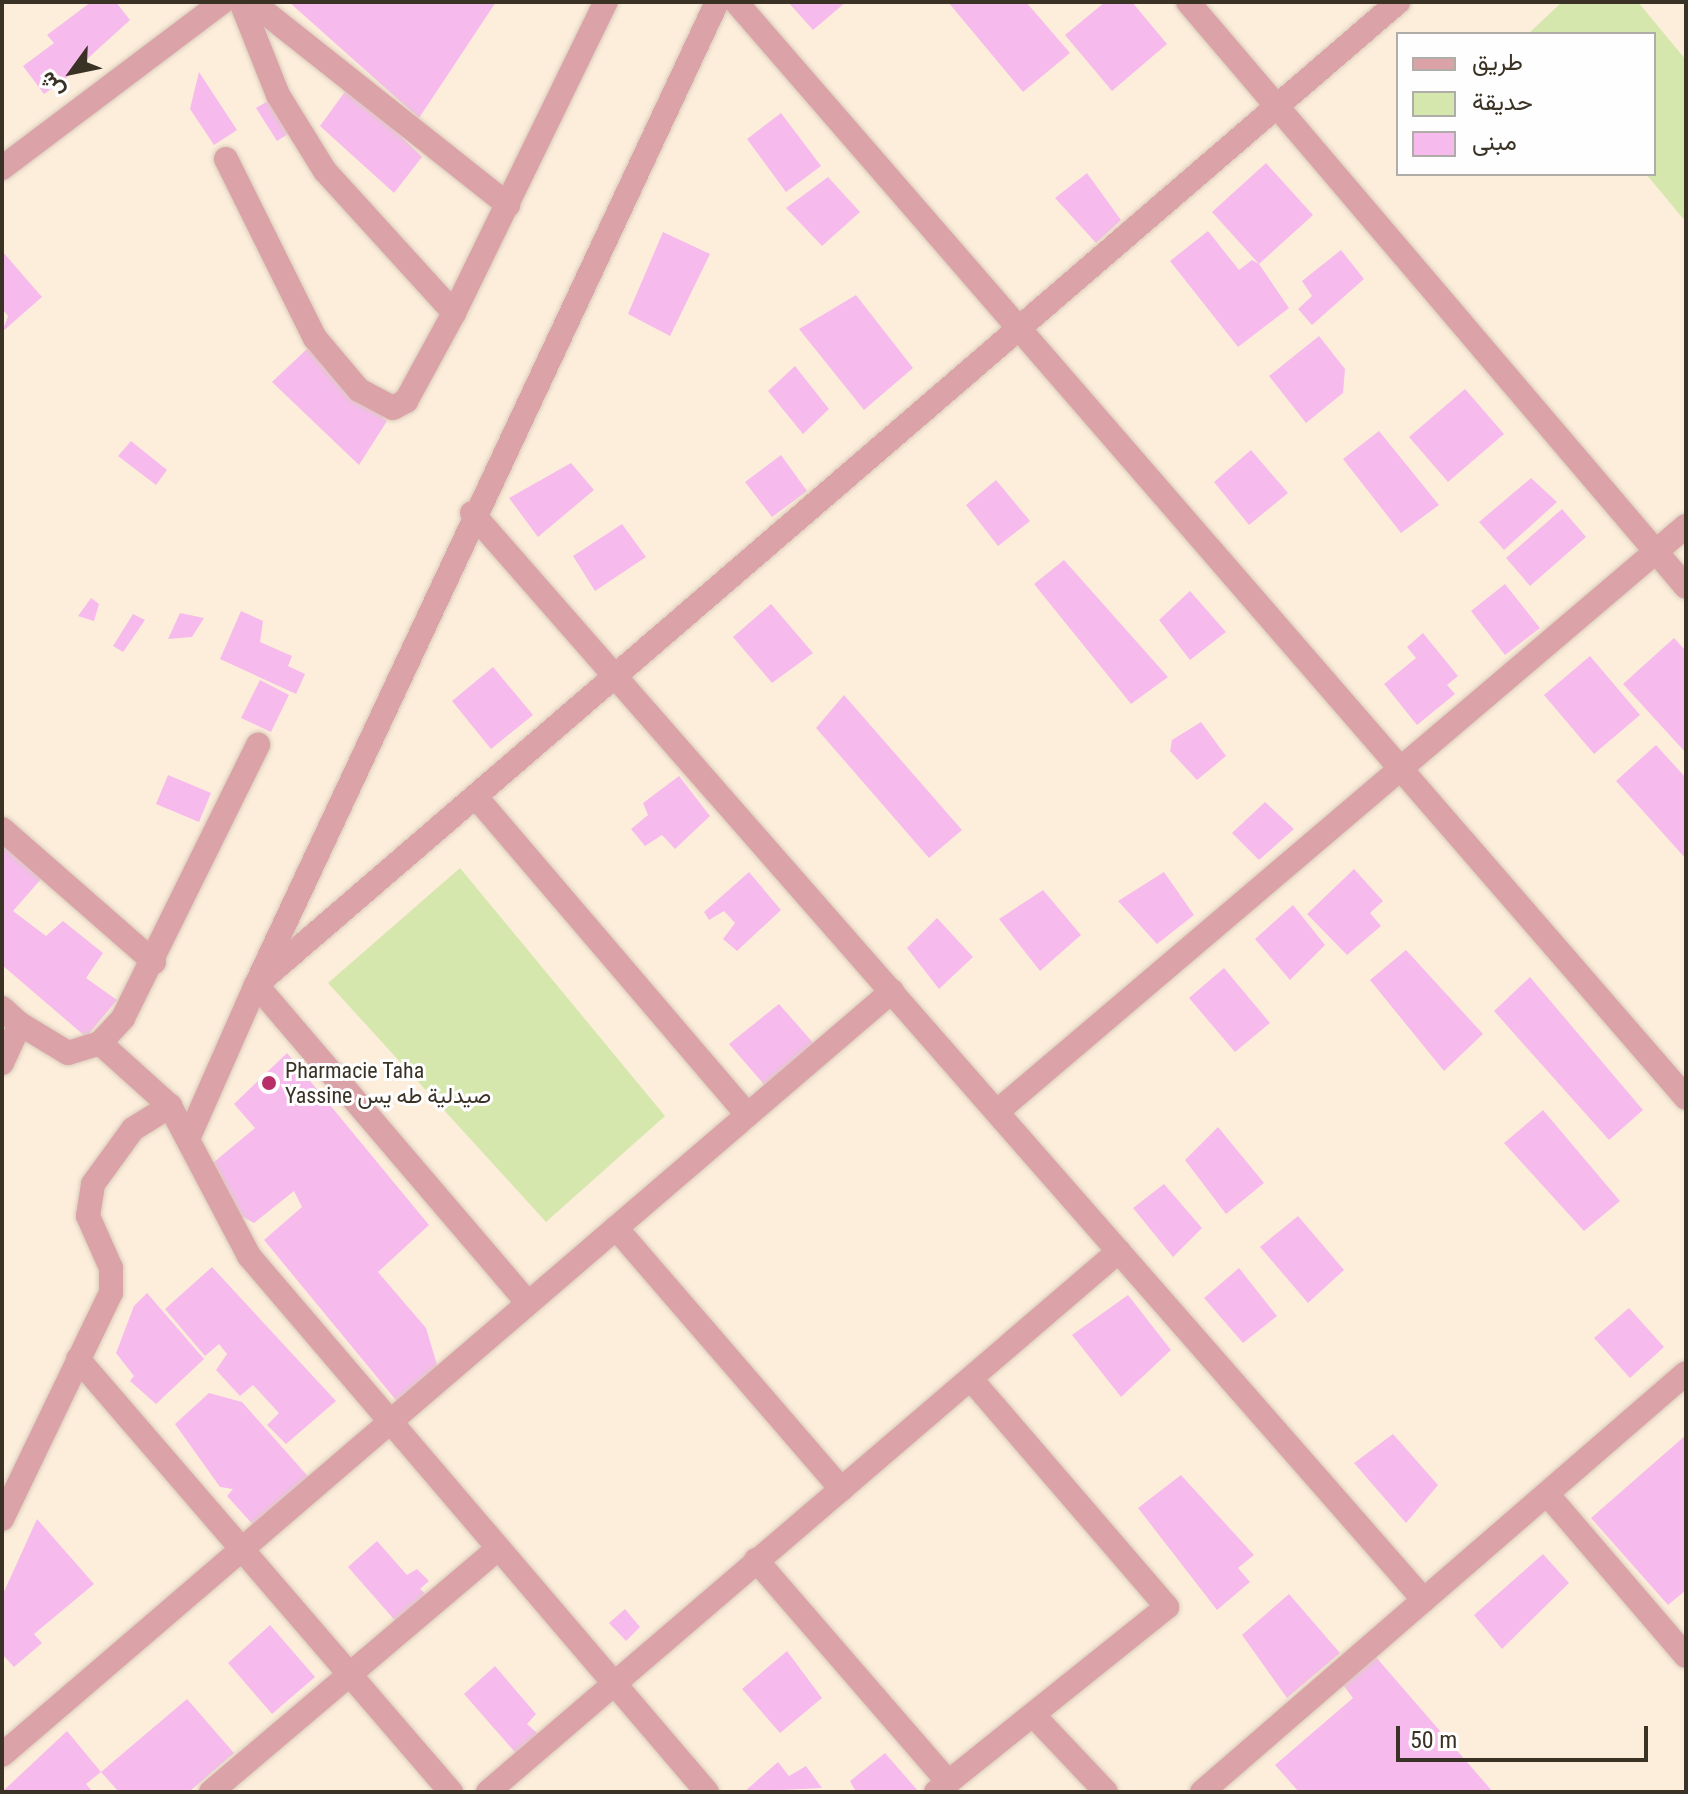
<!DOCTYPE html>
<meta charset="utf-8">
<style>
body{margin:0}
#map{position:relative;width:1688px;height:1794px;overflow:hidden;background:#fdeedc;font-family:"Roboto Condensed",Vazirmatn,sans-serif}
div>[style]{position:absolute}
[style*='--x']{left:calc(var(--x)*1px);top:calc(var(--y)*1px);width:calc(var(--w)*1px);rotate:calc(var(--a)*1deg)}
.green>*{inset:0;background:#d6e7ae}
.building>*{inset:0;background:#f6bbec}
.roads{filter:drop-shadow(0 0 2px #daccbb) drop-shadow(0 0 2px #daccbb)}
.minor>*{height:24px;margin:-12px;padding:0 12px;transform-origin:12px;border-radius:12px;background:#dba2a8}
.dots>*{width:22px;height:22px;translate:-50% -50%;box-sizing:border-box;border:4px solid #fefefe;border-radius:50%}
span{translate:-50% -50%;white-space:nowrap;text-align:center;line-height:1.15;-webkit-text-stroke:6px #fefefe;paint-order:stroke}
.poi-label{font-size:22px;color:#3b3226}
.left{translate:0 -50%;text-align:left}
.frame{position:absolute;inset:0;border:4px solid #3b3226;pointer-events:none}
.legend{position:absolute;left:1396px;top:32px;width:260px;height:144px;box-sizing:border-box;background:#fefefe;border:2px solid #b0aca8;margin:0;padding:10px 14px;list-style:none;font-size:24px;color:#3b3226}
.legend li{display:flex;align-items:center;gap:16px;height:40px}
.legend b{width:40px;border:2px solid #b0aca8}
.north{position:absolute;left:32px;top:32px;width:80px;height:80px;-webkit-text-stroke:6px #fefefe;paint-order:stroke;rotate:237deg;font-size:22px;font-weight:700;line-height:32px;text-align:center;color:#3b3226}
.north::after{content:'';display:block;margin:auto;width:28px;height:36px;background:#3b3226;clip-path:polygon(50% 0,100% 100%,50% 72%,0 100%)}
.scale{position:absolute;left:1396px;top:1726px;width:252px;height:36px;box-sizing:border-box;border:4px solid #3b3226;border-top:0;padding-left:10px;font-size:24px;line-height:28px;white-space:nowrap;color:#3b3226;-webkit-text-stroke:6px #fefefe;paint-order:stroke}
</style>
<div id="map">
<div class="green">
<div style="clip-path:polygon(1562px 2px,1638px 2px,1686px 60px,1686px 222px,1646px 174px,1654px 174px,1654px 34px,1528px 34px)"></div>
<div style="clip-path:polygon(460px 868px,665px 1116px,546px 1222px,328px 983px)"></div>
</div>
<div class="building">
<div style="clip-path:polygon(91px 2px,116px 2px,130px 20px,64px 80px,50px 68px,45px 74px,55px 86px,44px 94px,23px 66px,54px 43px,47px 35px)"></div>
<div style="clip-path:polygon(289px 2px,496px 2px,419px 118px)"></div>
<div style="clip-path:polygon(788px 2px,846px 2px,813px 30px)"></div>
<div style="clip-path:polygon(948px 2px,1026px 2px,1070px 53px,1023px 92px)"></div>
<div style="clip-path:polygon(1105px 2px,1132px 2px,1167px 44px,1112px 91px,1065px 35px)"></div>
<div style="clip-path:polygon(199px 72px,237px 130px,214px 145px,190px 109px)"></div>
<div style="clip-path:polygon(349px 86px,422px 157px,394px 193px,320px 126px)"></div>
<div style="clip-path:polygon(275px 97px,296px 129px,277px 141px,256px 108px)"></div>
<div style="clip-path:polygon(781px 113px,821px 166px,786px 192px,747px 139px)"></div>
<div style="clip-path:polygon(1266px 163px,1313px 215px,1259px 264px,1289px 308px,1238px 347px,1170px 261px,1208px 231px,1239px 270px,1252px 260px,1259px 264px,1212px 212px)"></div>
<div style="clip-path:polygon(1087px 173px,1121px 220px,1096px 243px,1055px 198px)"></div>
<div style="clip-path:polygon(828px 177px,860px 212px,822px 246px,786px 208px)"></div>
<div style="clip-path:polygon(663px 232px,710px 254px,670px 336px,628px 314px)"></div>
<div style="clip-path:polygon(1341px 250px,1364px 279px,1312px 325px,1298px 309px,1312px 296px,1302px 281px)"></div>
<div style="clip-path:polygon(2px 251px,42px 297px,2px 332px,8px 316px,2px 309px)"></div>
<div style="clip-path:polygon(856px 295px,913px 368px,864px 410px,799px 329px)"></div>
<div style="clip-path:polygon(1319px 336px,1345px 369px,1343px 393px,1306px 423px,1269px 376px)"></div>
<div style="clip-path:polygon(308px 348px,387px 421px,359px 465px,272px 382px)"></div>
<div style="clip-path:polygon(795px 366px,829px 409px,803px 434px,768px 391px)"></div>
<div style="clip-path:polygon(1465px 389px,1504px 434px,1448px 482px,1409px 437px)"></div>
<div style="clip-path:polygon(1379px 431px,1439px 505px,1401px 533px,1343px 459px)"></div>
<div style="clip-path:polygon(131px 441px,167px 470px,156px 485px,118px 456px)"></div>
<div style="clip-path:polygon(1251px 450px,1288px 493px,1249px 525px,1214px 482px)"></div>
<div style="clip-path:polygon(781px 455px,807px 491px,772px 517px,745px 482px)"></div>
<div style="clip-path:polygon(571px 463px,594px 490px,538px 537px,509px 498px)"></div>
<div style="clip-path:polygon(1531px 478px,1557px 502px,1504px 550px,1479px 522px)"></div>
<div style="clip-path:polygon(996px 480px,1030px 521px,998px 546px,966px 505px)"></div>
<div style="clip-path:polygon(1562px 509px,1586px 537px,1530px 586px,1506px 558px)"></div>
<div style="clip-path:polygon(622px 524px,646px 557px,595px 591px,573px 556px)"></div>
<div style="clip-path:polygon(1064px 560px,1168px 677px,1131px 704px,1034px 584px)"></div>
<div style="clip-path:polygon(1505px 584px,1540px 628px,1505px 655px,1471px 611px)"></div>
<div style="clip-path:polygon(1190px 591px,1226px 632px,1190px 660px,1159px 620px)"></div>
<div style="clip-path:polygon(91px 598px,99px 604px,94px 621px,78px 616px)"></div>
<div style="clip-path:polygon(771px 604px,813px 653px,772px 683px,733px 637px)"></div>
<div style="clip-path:polygon(241px 611px,263px 621px,260px 642px,292px 656px,288px 666px,305px 674px,296px 694px,220px 659px)"></div>
<div style="clip-path:polygon(180px 613px,204px 618px,192px 637px,168px 639px)"></div>
<div style="clip-path:polygon(133px 614px,145px 620px,123px 652px,113px 646px)"></div>
<div style="clip-path:polygon(1423px 633px,1458px 676px,1447px 685px,1455px 694px,1417px 725px,1384px 684px,1416px 658px,1407px 647px)"></div>
<div style="clip-path:polygon(1674px 638px,1686px 651px,1686px 753px,1623px 684px)"></div>
<div style="clip-path:polygon(1590px 656px,1640px 715px,1594px 754px,1544px 695px)"></div>
<div style="clip-path:polygon(493px 667px,533px 715px,491px 749px,452px 701px)"></div>
<div style="clip-path:polygon(260px 680px,289px 695px,271px 732px,241px 718px)"></div>
<div style="clip-path:polygon(844px 695px,962px 830px,929px 858px,816px 728px)"></div>
<div style="clip-path:polygon(1201px 722px,1226px 756px,1197px 780px,1170px 751px,1172px 740px)"></div>
<div style="clip-path:polygon(1656px 745px,1686px 778px,1686px 859px,1616px 781px)"></div>
<div style="clip-path:polygon(168px 775px,211px 793px,199px 822px,156px 804px)"></div>
<div style="clip-path:polygon(679px 776px,710px 816px,675px 849px,662px 835px,645px 846px,631px 829px,648px 815px,643px 803px)"></div>
<div style="clip-path:polygon(1265px 802px,1294px 829px,1259px 860px,1232px 833px)"></div>
<div style="clip-path:polygon(2px 843px,42px 878px,13px 911px,46px 936px,63px 921px,103px 953px,86px 978px,117px 1000px,86px 1037px,2px 965px)"></div>
<div style="clip-path:polygon(1354px 869px,1383px 901px,1370px 913px,1381px 926px,1347px 955px,1307px 914px)"></div>
<div style="clip-path:polygon(749px 872px,781px 910px,737px 951px,723px 939px,735px 923px,724px 911px,709px 920px,704px 912px)"></div>
<div style="clip-path:polygon(1164px 872px,1194px 915px,1157px 944px,1118px 901px)"></div>
<div style="clip-path:polygon(1043px 890px,1081px 935px,1040px 971px,999px 919px)"></div>
<div style="clip-path:polygon(1293px 905px,1325px 945px,1290px 980px,1255px 939px)"></div>
<div style="clip-path:polygon(937px 918px,973px 957px,939px 989px,907px 948px)"></div>
<div style="clip-path:polygon(1406px 950px,1483px 1034px,1444px 1071px,1370px 980px)"></div>
<div style="clip-path:polygon(1224px 968px,1270px 1023px,1235px 1052px,1189px 998px)"></div>
<div style="clip-path:polygon(1530px 977px,1643px 1110px,1609px 1140px,1494px 1011px)"></div>
<div style="clip-path:polygon(779px 1004px,816px 1046px,767px 1088px,729px 1044px)"></div>
<div style="clip-path:polygon(287px 1053px,429px 1225px,378px 1272px,426px 1328px,438px 1368px,400px 1405px,264px 1240px,302px 1207px,294px 1191px,254px 1223px,236px 1213px,208px 1167px,255px 1128px,234px 1104px)"></div>
<div style="clip-path:polygon(1543px 1110px,1620px 1201px,1584px 1231px,1504px 1143px)"></div>
<div style="clip-path:polygon(1218px 1127px,1264px 1183px,1226px 1214px,1185px 1160px)"></div>
<div style="clip-path:polygon(1164px 1184px,1202px 1228px,1173px 1257px,1133px 1208px)"></div>
<div style="clip-path:polygon(1298px 1216px,1344px 1270px,1308px 1303px,1260px 1247px)"></div>
<div style="clip-path:polygon(212px 1267px,336px 1401px,286px 1444px,267px 1425px,279px 1413px,253px 1385px,240px 1396px,216px 1370px,227px 1354px,219px 1344px,205px 1356px,165px 1309px)"></div>
<div style="clip-path:polygon(1239px 1268px,1277px 1316px,1243px 1343px,1204px 1298px)"></div>
<div style="clip-path:polygon(147px 1293px,204px 1359px,156px 1404px,130px 1381px,134px 1376px,116px 1353px,134px 1306px)"></div>
<div style="clip-path:polygon(1128px 1295px,1171px 1350px,1121px 1397px,1072px 1335px)"></div>
<div style="clip-path:polygon(1629px 1308px,1664px 1347px,1630px 1378px,1594px 1338px)"></div>
<div style="clip-path:polygon(209px 1393px,242px 1402px,313px 1482px,255px 1527px,227px 1496px,233px 1489px,220px 1487px,175px 1424px)"></div>
<div style="clip-path:polygon(1393px 1434px,1438px 1485px,1406px 1523px,1354px 1463px)"></div>
<div style="clip-path:polygon(1686px 1435px,1686px 1590px,1668px 1605px,1591px 1518px)"></div>
<div style="clip-path:polygon(1181px 1475px,1254px 1555px,1238px 1568px,1250px 1582px,1217px 1610px,1138px 1508px)"></div>
<div style="clip-path:polygon(37px 1519px,94px 1584px,34px 1634px,42px 1643px,14px 1667px,2px 1654px,2px 1596px)"></div>
<div style="clip-path:polygon(377px 1541px,407px 1575px,417px 1569px,429px 1581px,420px 1589px,432px 1599px,399px 1625px,348px 1567px)"></div>
<div style="clip-path:polygon(1543px 1554px,1569px 1583px,1502px 1649px,1474px 1615px)"></div>
<div style="clip-path:polygon(1289px 1594px,1340px 1653px,1287px 1698px,1242px 1635px)"></div>
<div style="clip-path:polygon(625px 1609px,640px 1627px,626px 1641px,609px 1623px)"></div>
<div style="clip-path:polygon(270px 1625px,315px 1677px,272px 1714px,228px 1663px)"></div>
<div style="clip-path:polygon(787px 1651px,822px 1698px,780px 1733px,742px 1689px)"></div>
<div style="clip-path:polygon(1375px 1656px,1493px 1792px,1299px 1792px,1275px 1765px,1353px 1698px,1341px 1682px)"></div>
<div style="clip-path:polygon(495px 1666px,536px 1714px,527px 1724px,545px 1740px,521px 1759px,464px 1694px)"></div>
<div style="clip-path:polygon(187px 1699px,234px 1753px,189px 1792px,119px 1792px,101px 1772px)"></div>
<div style="clip-path:polygon(67px 1731px,101px 1772px,86px 1784px,93px 1792px,2px 1792px)"></div>
<div style="clip-path:polygon(885px 1753px,919px 1792px,856px 1792px,850px 1781px)"></div>
<div style="clip-path:polygon(778px 1762px,789px 1776px,806px 1766px,822px 1788px,744px 1792px)"></div>
</div>
<div class="roads">
<div class="minor">
<div style="--x:241;--y:2;--w:100;--a:68.3"></div>
<div style="--x:278;--y:95;--w:89;--a:58.3"></div>
<div style="--x:325;--y:171;--w:192;--a:47.7"></div>
<div style="--x:252;--y:2;--w:327;--a:38.4"></div>
<div style="--x:736;--y:2;--w:1450;--a:49.08"></div>
<div style="--x:1188;--y:2;--w:768;--a:49.59"></div>
<div style="--x:226;--y:159;--w:200;--a:63.6"></div>
<div style="--x:315;--y:338;--w:68;--a:49.8"></div>
<div style="--x:359;--y:390;--w:38;--a:28"></div>
<div style="--x:393;--y:408;--w:15;--a:-28"></div>
<div style="--x:406;--y:401;--w:100;--a:-61.4"></div>
<div style="--x:454;--y:313;--w:346;--a:-64"></div>
<div style="--x:2;--y:168;--w:276;--a:-37"></div>
<div style="--x:472;--y:513;--w:1445;--a:48.79"></div>
<div style="--x:476;--y:797;--w:418;--a:49.5"></div>
<div style="--x:2;--y:829;--w:202;--a:41.2"></div>
<div style="--x:2;--y:1008;--w:24;--a:42"></div>
<div style="--x:20;--y:1024;--w:43;--a:114.8"></div>
<div style="--x:20;--y:1024;--w:56;--a:31.1"></div>
<div style="--x:68;--y:1053;--w:34;--a:-17"></div>
<div style="--x:100;--y:1043;--w:34;--a:-47"></div>
<div style="--x:123;--y:1018;--w:305;--a:-63.7"></div>
<div style="--x:100;--y:1043;--w:94;--a:42"></div>
<div style="--x:170;--y:1106;--w:170;--a:62.2"></div>
<div style="--x:249;--y:1256;--w:705;--a:49.49"></div>
<div style="--x:999;--y:1110;--w:902;--a:-40.37"></div>
<div style="--x:188;--y:1139;--w:168;--a:-66.2"></div>
<div style="--x:256;--y:985;--w:1507;--a:-40.72"></div>
<div style="--x:616;--y:1228;--w:345;--a:49.2"></div>
<div style="--x:528;--y:1303;--w:418;--a:-130.5"></div>
<div style="--x:256;--y:985;--w:1086;--a:-64.87"></div>
<div style="--x:78;--y:1359;--w:572;--a:49.26"></div>
<div style="--x:1547;--y:1494;--w:213;--a:49.4"></div>
<div style="--x:2;--y:1519;--w:251;--a:-64.3"></div>
<div style="--x:111;--y:1293;--w:25;--a:-90"></div>
<div style="--x:111;--y:1268;--w:57;--a:-113.9"></div>
<div style="--x:88;--y:1216;--w:32;--a:-81"></div>
<div style="--x:93;--y:1184;--w:68;--a:-54"></div>
<div style="--x:133;--y:1129;--w:44;--a:-31.9"></div>
<div style="--x:756;--y:1560;--w:294;--a:49.1"></div>
<div style="--x:1035;--y:1717;--w:103;--a:46.6"></div>
<div style="--x:2;--y:1755;--w:1173;--a:-40.64"></div>
<div style="--x:211;--y:1792;--w:377;--a:-40.3"></div>
<div style="--x:488;--y:1792;--w:831;--a:-40.61"></div>
<div style="--x:936;--y:1792;--w:296;--a:-38.7"></div>
<div style="--x:1167;--y:1607;--w:299;--a:-130.7"></div>
<div style="--x:1202;--y:1792;--w:640;--a:-40.88"></div>
</div>
</div>
<div class="dots">
<div style="left:269px;top:1083px;background:#b92e68"></div>
</div>
<div class="poi-label">
<span class="left" style="left:285px;top:1083px">Pharmacie Taha<br>Yassine صيدلية طه يس</span>
</div>
<div class="frame"></div>
<ul class="legend">
<li><b style="height:10px;background:#dba2a8"></b>طريق</li>
<li><b style="height:22px;background:#d6e7ae"></b>حديقة</li>
<li><b style="height:22px;background:#f6bbec"></b>مبنى</li>
</ul>
<div class="north">ش</div>
<div class="scale">50 m</div>
</div>
